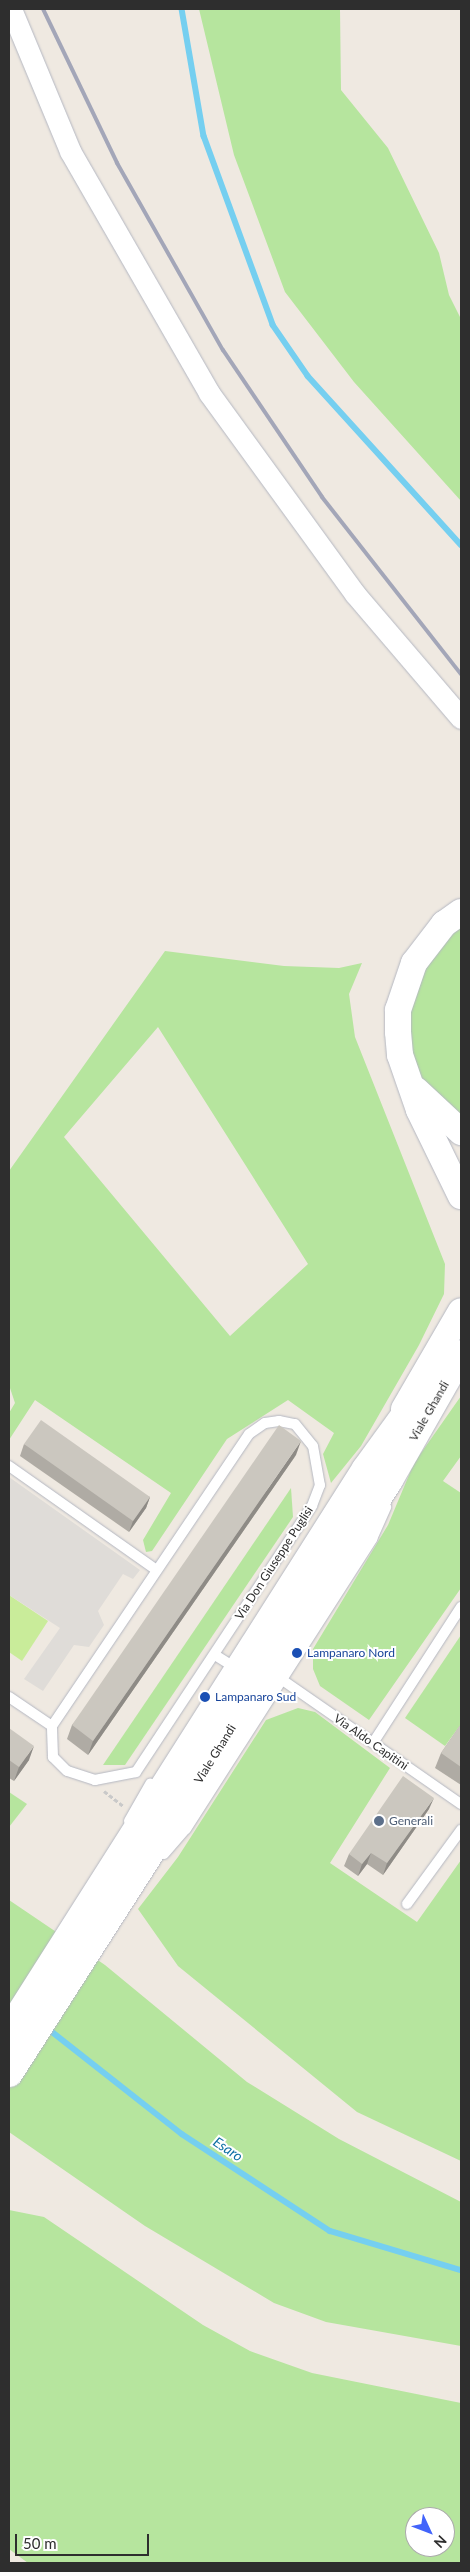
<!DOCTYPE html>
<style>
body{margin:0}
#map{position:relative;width:470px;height:2572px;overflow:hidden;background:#efe9e1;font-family:Lato,sans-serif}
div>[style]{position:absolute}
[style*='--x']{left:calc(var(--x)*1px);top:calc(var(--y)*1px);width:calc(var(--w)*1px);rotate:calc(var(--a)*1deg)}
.green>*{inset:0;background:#b6e59e}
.pitch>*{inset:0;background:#c9ec9a}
.plaza>*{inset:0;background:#dfdcd8}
.stream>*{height:5.5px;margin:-2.75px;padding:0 2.75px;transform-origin:2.75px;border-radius:2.75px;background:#75cff0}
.path>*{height:3px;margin-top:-1.5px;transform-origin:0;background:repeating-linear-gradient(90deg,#c9c9c9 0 4px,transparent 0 6.5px)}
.roads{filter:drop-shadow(0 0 1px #b4b7c1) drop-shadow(0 0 1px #b4b7c1)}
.service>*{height:10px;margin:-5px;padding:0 5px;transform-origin:5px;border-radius:5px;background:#fff}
.minor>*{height:21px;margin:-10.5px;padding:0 10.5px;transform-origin:10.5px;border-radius:10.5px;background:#fff}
.tertiary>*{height:26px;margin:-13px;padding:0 13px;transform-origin:13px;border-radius:13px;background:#fff}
.secondary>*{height:28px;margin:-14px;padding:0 14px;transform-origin:14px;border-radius:14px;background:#fff}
.rail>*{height:4px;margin:-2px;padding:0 2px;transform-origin:2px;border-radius:2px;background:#a3a6b8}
.wall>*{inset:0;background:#afaba4}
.shaded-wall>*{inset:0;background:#8e8b86}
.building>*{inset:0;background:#cbc7bf}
.dots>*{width:14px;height:14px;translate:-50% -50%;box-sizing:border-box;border:2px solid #fff;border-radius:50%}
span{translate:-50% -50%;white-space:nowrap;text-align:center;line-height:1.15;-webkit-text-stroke:4px #fff;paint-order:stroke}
.street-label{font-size:12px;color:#2e2e2e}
.transit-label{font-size:12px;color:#164399}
.left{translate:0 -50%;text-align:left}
.service-label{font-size:12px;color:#4e5e75}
.water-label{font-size:14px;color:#0d6fa3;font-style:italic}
.frame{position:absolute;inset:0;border:10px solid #2e2e2e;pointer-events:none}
.north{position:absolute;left:405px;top:2507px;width:50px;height:50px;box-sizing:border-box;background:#fff;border:1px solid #ababab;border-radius:50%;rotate:133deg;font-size:14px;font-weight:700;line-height:20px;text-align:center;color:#2e2e2e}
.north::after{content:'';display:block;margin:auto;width:18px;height:22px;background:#4264fb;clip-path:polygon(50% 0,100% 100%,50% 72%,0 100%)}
.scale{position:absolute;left:15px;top:2534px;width:134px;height:22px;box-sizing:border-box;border:2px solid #2e2e2e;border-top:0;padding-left:6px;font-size:15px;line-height:18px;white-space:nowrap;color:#2e2e2e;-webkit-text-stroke:4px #fff;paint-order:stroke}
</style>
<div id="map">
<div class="green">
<div style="clip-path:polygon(199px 9px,340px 9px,341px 90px,388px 148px,439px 253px,449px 295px,461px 319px,461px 501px,354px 382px,285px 292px,234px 155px)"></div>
<div style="clip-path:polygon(461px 926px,461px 1129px,430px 1099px,408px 1050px,410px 1000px,437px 947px)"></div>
<div style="clip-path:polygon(evenodd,165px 951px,284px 966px,339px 968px,362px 963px,349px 994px,355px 1037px,445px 1264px,444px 1294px,419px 1345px,361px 1446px,331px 1483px,323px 1454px,334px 1433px,288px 1400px,227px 1439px,152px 1551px,146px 1552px,143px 1540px,171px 1493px,35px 1400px,9px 1440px,9px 1413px,15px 1403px,9px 1385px,9px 1171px,165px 951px,158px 1027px,308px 1264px,230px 1336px,64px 1137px,158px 1027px)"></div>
<div style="clip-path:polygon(461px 1396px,461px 1456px,443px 1481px,461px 1493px,461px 1588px,369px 1720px,320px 1686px,313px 1669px,313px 1649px,388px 1525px,414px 1463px)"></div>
<div style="clip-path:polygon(291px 1488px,293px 1517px,125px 1765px,103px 1765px)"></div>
<div style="clip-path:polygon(461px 1635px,461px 1724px,445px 1746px,405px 1718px)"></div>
<div style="clip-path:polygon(298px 1708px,315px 1712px,390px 1768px,330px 1863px,417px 1922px,461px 1860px,461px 2161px,357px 2112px,178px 1966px,138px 1909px,178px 1857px,266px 1720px)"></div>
<div style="clip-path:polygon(9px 1792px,27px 1804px,9px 1827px)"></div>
<div style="clip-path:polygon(9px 1900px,105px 1965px,247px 2082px,339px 2139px,461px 2202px,461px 2346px,326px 2322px,274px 2303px,145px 2226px,9px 2132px)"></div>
<div style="clip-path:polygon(evenodd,9px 2210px,44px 2217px,203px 2325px,250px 2351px,312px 2373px,461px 2403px,461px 2563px,28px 2563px,9px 2549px,9px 2210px,415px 2517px,445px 2517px,445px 2547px,415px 2547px,415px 2517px)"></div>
</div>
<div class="pitch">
<div style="clip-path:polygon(9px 1595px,48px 1621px,22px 1661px,9px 1652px)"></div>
</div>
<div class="plaza">
<div style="clip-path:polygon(9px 1477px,140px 1570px,133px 1579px,123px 1574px,98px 1611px,104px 1625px,89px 1647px,74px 1645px,43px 1691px,24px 1679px,60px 1628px,9px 1595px)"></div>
</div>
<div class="stream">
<div style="--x:182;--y:9;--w:129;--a:80.2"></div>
<div style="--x:204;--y:136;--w:201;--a:69.9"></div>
<div style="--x:273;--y:325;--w:62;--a:55.5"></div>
<div style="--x:308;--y:376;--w:228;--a:47.8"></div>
<div style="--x:46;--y:2027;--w:173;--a:38.2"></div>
<div style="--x:182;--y:2134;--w:177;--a:33.2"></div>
<div style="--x:330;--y:2231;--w:137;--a:16.6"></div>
</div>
<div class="path">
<div style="--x:104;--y:1791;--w:24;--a:38"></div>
</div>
<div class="roads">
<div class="service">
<div style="--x:279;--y:1421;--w:16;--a:11"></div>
<div style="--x:295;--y:1424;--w:28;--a:51"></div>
<div style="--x:313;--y:1446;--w:40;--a:80"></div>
<div style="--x:320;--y:1485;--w:22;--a:111"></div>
<div style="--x:312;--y:1506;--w:319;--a:123.5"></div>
<div style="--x:136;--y:1772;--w:42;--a:169"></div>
<div style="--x:95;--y:1780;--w:29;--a:-162"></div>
<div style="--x:67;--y:1771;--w:20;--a:-135"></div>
<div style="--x:53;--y:1757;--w:31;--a:-92"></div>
<div style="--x:52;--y:1726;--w:352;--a:-56"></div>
<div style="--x:249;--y:1434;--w:19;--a:-35"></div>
<div style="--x:265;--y:1423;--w:14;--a:-8"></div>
<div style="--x:9;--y:1466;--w:179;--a:35.2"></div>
<div style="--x:215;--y:1655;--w:15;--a:32"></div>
<div style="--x:281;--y:1679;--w:219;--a:34.8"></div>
<div style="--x:9;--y:1697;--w:52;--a:34"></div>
<div style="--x:373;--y:1743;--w:162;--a:-57.1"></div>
<div style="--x:129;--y:1821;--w:43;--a:-60.4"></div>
<div style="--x:164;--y:1854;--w:33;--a:-49"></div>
<div style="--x:186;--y:1829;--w:345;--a:-57.3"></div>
<div style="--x:372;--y:1539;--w:35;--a:-66"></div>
<div style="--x:407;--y:1904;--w:92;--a:-53.9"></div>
</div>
<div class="minor">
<div style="--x:11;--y:9;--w:154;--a:67.4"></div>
<div style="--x:70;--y:151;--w:279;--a:60.1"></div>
<div style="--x:209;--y:393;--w:248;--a:54"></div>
<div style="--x:355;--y:594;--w:163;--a:49.5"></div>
</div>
<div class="tertiary">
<div style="--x:461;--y:912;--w:21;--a:145"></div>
<div style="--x:444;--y:924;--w:49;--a:127.6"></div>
<div style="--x:414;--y:963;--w:50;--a:108.8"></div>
<div style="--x:398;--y:1010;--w:22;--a:90"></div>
<div style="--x:398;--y:1032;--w:23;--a:85"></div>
<div style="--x:400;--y:1055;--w:58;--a:70.9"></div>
<div style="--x:419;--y:1110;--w:96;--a:64"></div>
<div style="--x:416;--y:1090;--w:62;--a:43"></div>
<div style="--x:404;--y:1409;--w:113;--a:-59.8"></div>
</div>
<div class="secondary">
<div style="--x:9;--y:2031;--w:666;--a:-57.58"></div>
<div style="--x:366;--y:1469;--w:95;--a:-54"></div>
<div style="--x:9;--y:2073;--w:704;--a:-57.35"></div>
<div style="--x:389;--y:1480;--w:145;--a:-60.3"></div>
</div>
</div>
<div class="rail">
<div style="--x:43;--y:9;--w:171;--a:64.3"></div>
<div style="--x:117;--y:163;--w:215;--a:60.5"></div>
<div style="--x:223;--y:350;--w:177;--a:56"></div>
<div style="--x:322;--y:497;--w:225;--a:51.9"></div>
</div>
<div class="wall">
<div style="clip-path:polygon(24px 1444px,150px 1497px,146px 1508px,129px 1532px,20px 1456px)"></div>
<div style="clip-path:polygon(296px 1455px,88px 1755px,67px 1739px,72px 1725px)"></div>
<div style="clip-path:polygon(461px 1724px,461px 1785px,435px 1768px,441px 1753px)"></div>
<div style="clip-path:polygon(9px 1728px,29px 1760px,14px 1781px,9px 1778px)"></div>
<div style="clip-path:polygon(429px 1809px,383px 1875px,367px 1864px,358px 1876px,344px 1866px,349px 1854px)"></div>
</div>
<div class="shaded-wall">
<div style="clip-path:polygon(301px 1441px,296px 1455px,88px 1755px,93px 1741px)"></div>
<div style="clip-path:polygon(150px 1497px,146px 1508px,129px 1532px,133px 1521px)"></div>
<div style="clip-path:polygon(34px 1746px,29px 1760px,14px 1781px,19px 1767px)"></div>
<div style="clip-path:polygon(434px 1798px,429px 1809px,383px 1875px,387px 1863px)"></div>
<div style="clip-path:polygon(371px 1853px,367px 1864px,358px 1876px,362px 1864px)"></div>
</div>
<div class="building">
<div style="clip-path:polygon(41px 1420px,150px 1497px,133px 1521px,24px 1444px)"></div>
<div style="clip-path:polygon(279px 1425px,301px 1441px,93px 1741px,72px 1725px)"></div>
<div style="clip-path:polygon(461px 1724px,461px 1767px,441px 1753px)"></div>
<div style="clip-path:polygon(9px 1728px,34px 1746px,19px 1767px,9px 1760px)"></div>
<div style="clip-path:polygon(403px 1776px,434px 1798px,387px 1863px,371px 1853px,362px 1864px,349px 1854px)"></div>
</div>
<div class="dots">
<div style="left:297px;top:1653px;background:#1a4fb4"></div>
<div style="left:205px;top:1697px;background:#1a4fb4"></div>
<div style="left:379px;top:1821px;background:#5c6f8a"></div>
</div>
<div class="street-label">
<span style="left:429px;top:1411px;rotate:-60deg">Viale Ghandi</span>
<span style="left:274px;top:1563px;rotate:-57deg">Via Don Giuseppe Puglisi</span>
<span style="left:371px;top:1742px;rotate:35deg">Via Aldo Capitini</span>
<span style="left:215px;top:1754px;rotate:-58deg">Viale Ghandi</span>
</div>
<div class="transit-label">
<span class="left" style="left:307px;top:1653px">Lampanaro Nord</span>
<span class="left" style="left:215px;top:1697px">Lampanaro Sud</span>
</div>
<div class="service-label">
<span class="left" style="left:389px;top:1821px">Generali</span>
</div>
<div class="water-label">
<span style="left:228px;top:2149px;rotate:33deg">Esaro</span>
</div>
<div class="frame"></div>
<div class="north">N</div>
<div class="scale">50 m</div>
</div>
